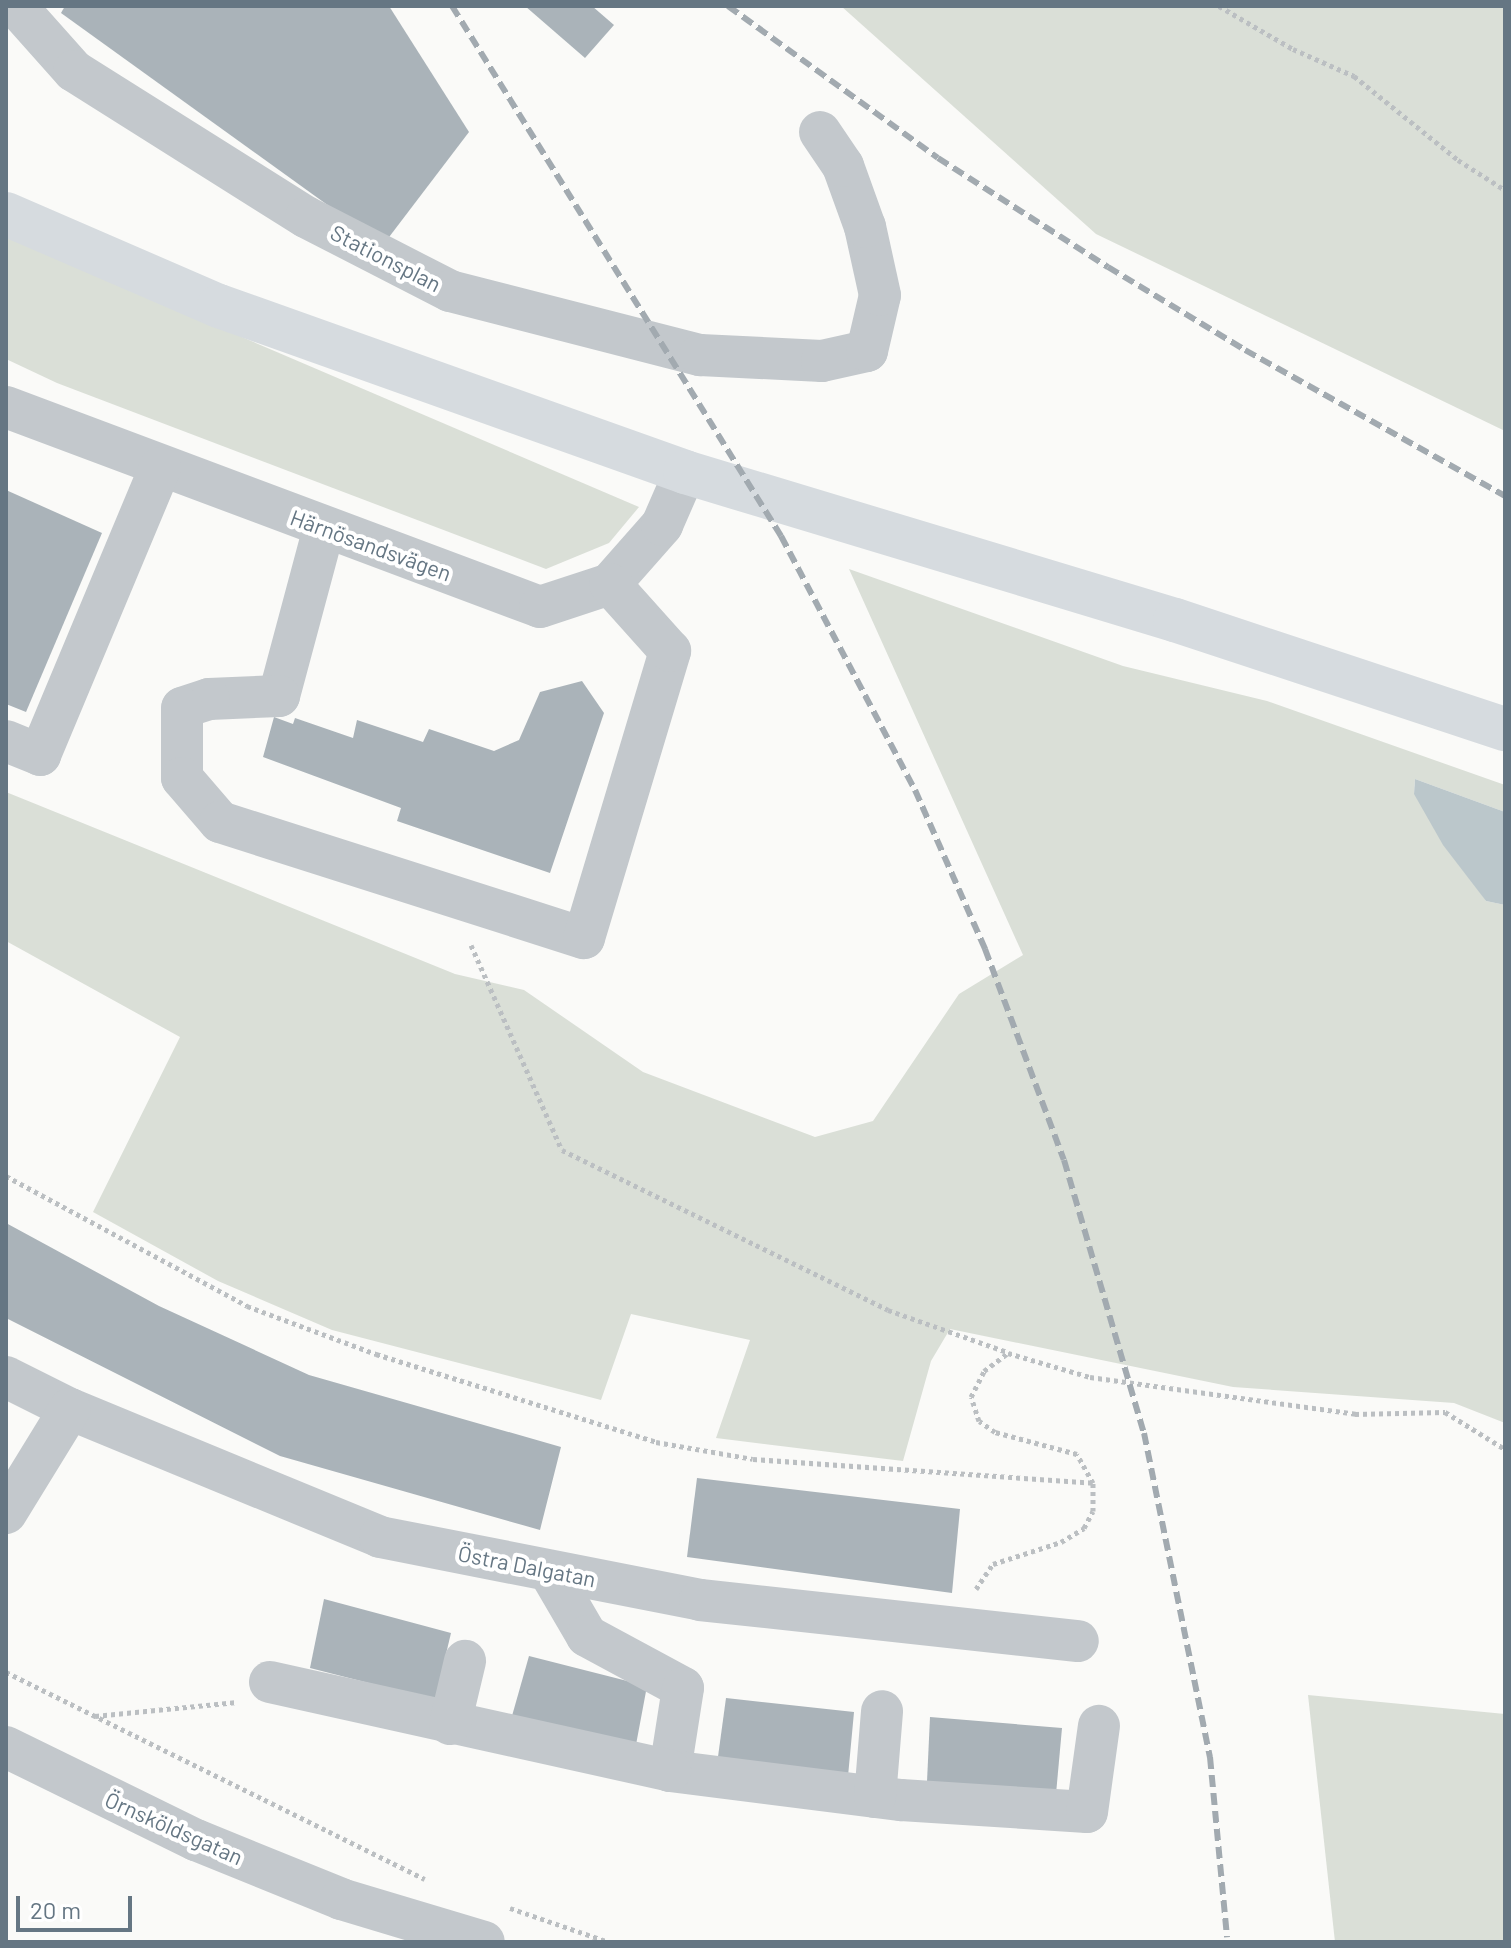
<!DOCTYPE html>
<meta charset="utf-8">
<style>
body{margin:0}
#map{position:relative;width:1511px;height:1948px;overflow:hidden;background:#fafaf8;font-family:Barlow,sans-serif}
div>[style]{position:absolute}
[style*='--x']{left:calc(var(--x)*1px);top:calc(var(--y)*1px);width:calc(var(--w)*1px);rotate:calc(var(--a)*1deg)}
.green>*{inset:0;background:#dadfd7}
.water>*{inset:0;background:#bbc7cb}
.building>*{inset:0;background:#aab3b9}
.path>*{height:5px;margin-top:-2.5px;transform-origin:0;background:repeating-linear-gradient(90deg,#bbbfc2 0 4px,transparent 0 8px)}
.minor>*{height:42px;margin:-21px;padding:0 21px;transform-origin:21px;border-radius:21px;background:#c3c8cc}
.highway>*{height:44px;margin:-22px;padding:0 22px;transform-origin:22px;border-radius:22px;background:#d6dbdf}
.rail>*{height:6px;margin-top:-3px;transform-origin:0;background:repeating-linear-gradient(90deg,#a2aab0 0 12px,transparent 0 18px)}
span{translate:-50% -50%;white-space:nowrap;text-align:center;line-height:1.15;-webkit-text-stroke:8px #fff;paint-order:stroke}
.street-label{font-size:22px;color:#657683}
.frame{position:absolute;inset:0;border:8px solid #657683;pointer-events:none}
.scale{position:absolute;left:16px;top:1896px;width:116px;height:36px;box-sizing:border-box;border:4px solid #657683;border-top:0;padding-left:10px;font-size:24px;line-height:28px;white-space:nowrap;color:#657683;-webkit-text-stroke:6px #fff;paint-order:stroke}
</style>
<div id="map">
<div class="green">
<div style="clip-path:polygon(841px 6px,1505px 6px,1505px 431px,1096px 234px)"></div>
<div style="clip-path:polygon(6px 236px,639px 507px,609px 543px,546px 569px,57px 383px,6px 359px)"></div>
<div style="clip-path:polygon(849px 569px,1123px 666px,1267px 701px,1505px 785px,1505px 812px,1415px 779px,1414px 793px,1486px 901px,1505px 905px,1505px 1423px,1454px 1403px,1233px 1387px,950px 1329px,931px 1361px,903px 1461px,716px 1438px,750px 1340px,631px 1314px,601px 1400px,332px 1330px,218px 1281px,93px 1212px,180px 1037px,6px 941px,6px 792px,455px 974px,524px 990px,643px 1072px,815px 1137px,873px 1121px,959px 994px,1023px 955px)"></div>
<div style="clip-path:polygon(1308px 1695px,1505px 1714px,1505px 1942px,1335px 1942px)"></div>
</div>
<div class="water">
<div style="clip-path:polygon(1415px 779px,1505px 812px,1505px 905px,1486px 901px,1443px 845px,1414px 794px)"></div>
</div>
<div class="building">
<div style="clip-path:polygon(65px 6px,389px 6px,469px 132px,383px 245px,61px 13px)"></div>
<div style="clip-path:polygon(525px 6px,592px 6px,614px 25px,585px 58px)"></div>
<div style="clip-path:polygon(6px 490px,102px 533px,26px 712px,6px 704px)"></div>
<div style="clip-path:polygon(582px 681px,604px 713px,550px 873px,397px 821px,401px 808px,263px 757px,274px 717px,293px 724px,295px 718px,353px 738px,357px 720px,423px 742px,429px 729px,494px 751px,519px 740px,540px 692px)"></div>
<div style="clip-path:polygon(6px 1223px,159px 1306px,309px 1375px,561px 1447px,540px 1530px,280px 1456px,6px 1318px)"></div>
<div style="clip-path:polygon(697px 1478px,960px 1509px,952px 1593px,687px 1557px)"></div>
<div style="clip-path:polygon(324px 1599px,451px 1633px,435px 1700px,310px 1668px)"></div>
<div style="clip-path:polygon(529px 1656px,647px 1686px,635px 1750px,510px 1723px)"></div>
<div style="clip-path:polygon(726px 1698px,854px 1712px,848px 1776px,717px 1764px)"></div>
<div style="clip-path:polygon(930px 1717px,1062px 1728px,1056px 1794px,927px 1782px)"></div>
</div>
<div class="path">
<div style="--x:1219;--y:6;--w:86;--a:30.2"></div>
<div style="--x:1293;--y:49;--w:67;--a:23.9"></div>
<div style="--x:1354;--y:76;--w:134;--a:38.9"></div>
<div style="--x:1458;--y:160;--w:56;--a:32.6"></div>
<div style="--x:471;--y:945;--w:224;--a:66.1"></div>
<div style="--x:562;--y:1150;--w:363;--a:26.1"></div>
<div style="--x:888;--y:1310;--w:126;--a:19.4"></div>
<div style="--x:6;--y:1176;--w:274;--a:28.3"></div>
<div style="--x:247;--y:1306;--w:138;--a:20.4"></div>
<div style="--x:376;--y:1354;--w:294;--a:17.4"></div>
<div style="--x:656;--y:1442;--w:98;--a:9.9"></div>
<div style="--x:753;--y:1459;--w:341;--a:4"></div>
<div style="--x:976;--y:1589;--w:30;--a:-56"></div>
<div style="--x:993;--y:1564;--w:71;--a:-17.9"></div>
<div style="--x:1061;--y:1542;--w:27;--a:-31"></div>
<div style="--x:1084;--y:1528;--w:19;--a:-62"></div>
<div style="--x:1093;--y:1511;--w:28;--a:-90"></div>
<div style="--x:1093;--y:1483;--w:33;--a:-119"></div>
<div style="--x:1077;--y:1454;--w:85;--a:-165"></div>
<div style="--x:995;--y:1432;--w:19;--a:-145"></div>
<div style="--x:979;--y:1421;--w:25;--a:-108"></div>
<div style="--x:971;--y:1397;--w:29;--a:-63"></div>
<div style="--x:984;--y:1371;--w:30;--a:-37"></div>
<div style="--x:1008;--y:1353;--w:85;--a:16.3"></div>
<div style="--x:1090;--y:1377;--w:268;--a:7.9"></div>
<div style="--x:1355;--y:1414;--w:90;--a:-1.3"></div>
<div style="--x:1445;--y:1412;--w:70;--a:31.7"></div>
<div style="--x:6;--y:1672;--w:467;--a:26.3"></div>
<div style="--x:95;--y:1716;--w:143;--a:-5.6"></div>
<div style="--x:510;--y:1908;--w:105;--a:19"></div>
</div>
<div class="minor">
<div style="--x:16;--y:6;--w:87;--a:48.3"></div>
<div style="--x:74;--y:71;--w:274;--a:32.2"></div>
<div style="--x:306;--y:217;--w:162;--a:27.2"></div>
<div style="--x:450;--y:291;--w:258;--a:14.4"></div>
<div style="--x:700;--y:355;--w:122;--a:2.8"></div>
<div style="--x:822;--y:361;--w:46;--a:-12.5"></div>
<div style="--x:867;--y:351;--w:57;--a:-76.9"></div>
<div style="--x:880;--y:295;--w:70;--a:-102.4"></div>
<div style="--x:865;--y:227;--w:65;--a:-109.8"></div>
<div style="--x:843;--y:166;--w:41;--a:-124.1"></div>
<div style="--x:6;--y:407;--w:570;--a:20.53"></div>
<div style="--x:540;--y:607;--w:74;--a:-18.2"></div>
<div style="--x:610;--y:584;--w:79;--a:-48.6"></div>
<div style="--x:662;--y:525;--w:58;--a:-66.5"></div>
<div style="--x:324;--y:528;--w:174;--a:105"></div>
<div style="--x:279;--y:696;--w:70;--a:177.5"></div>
<div style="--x:209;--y:699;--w:28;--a:162"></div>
<div style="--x:182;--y:708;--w:70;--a:90"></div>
<div style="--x:182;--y:778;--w:58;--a:49.2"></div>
<div style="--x:220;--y:822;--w:382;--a:17.7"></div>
<div style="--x:584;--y:938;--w:300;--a:-73.3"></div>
<div style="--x:670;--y:651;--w:90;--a:-131.8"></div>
<div style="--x:6;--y:741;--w:37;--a:22"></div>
<div style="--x:40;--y:755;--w:311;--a:-67.3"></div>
<div style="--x:6;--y:1377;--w:72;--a:26.6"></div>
<div style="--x:70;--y:1409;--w:335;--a:22.4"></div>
<div style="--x:380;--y:1537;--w:326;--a:11.1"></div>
<div style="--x:700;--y:1600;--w:380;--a:6.2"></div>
<div style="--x:6;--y:1513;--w:122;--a:-58.4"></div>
<div style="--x:549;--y:1571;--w:75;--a:59.7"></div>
<div style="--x:587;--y:1636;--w:109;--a:28.4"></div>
<div style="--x:683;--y:1688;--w:84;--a:98.9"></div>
<div style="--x:670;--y:1771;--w:233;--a:7.2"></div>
<div style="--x:901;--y:1800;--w:186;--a:3.7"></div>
<div style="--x:1087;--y:1812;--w:87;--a:-82.1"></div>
<div style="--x:270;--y:1682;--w:410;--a:12.5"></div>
<div style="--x:450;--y:1724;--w:65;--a:-76.6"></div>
<div style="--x:6;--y:1747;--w:212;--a:26.1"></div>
<div style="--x:196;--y:1840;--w:157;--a:22.1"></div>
<div style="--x:341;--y:1899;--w:149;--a:16.7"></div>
<div style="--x:875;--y:1797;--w:86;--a:-85.3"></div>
</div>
<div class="highway">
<div style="--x:6;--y:214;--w:232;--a:23.4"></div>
<div style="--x:219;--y:306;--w:495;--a:19.6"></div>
<div style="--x:685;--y:472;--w:512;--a:16.81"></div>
<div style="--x:1175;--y:620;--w:348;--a:18.3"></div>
</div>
<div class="rail">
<div style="--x:452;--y:6;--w:624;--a:58.17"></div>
<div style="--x:781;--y:536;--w:287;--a:62.2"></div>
<div style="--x:915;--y:790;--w:174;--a:66.2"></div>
<div style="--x:985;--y:949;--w:225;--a:69.5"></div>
<div style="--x:1064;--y:1160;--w:284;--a:73.7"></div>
<div style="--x:1144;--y:1433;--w:331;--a:78.5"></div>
<div style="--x:1210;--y:1757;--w:181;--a:84.6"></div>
<div style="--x:728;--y:6;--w:259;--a:35.9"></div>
<div style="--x:938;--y:158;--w:202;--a:32.7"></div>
<div style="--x:1108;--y:267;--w:160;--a:31.2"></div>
<div style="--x:1245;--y:350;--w:298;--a:29.3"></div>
</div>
<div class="street-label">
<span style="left:386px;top:258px;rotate:27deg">Stationsplan</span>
<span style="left:371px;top:545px;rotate:20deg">Härnösandsvägen</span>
<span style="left:527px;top:1566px;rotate:11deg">Östra Dalgatan</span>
<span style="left:174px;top:1828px;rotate:24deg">Örnsköldsgatan</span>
</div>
<div class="frame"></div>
<div class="scale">20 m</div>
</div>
